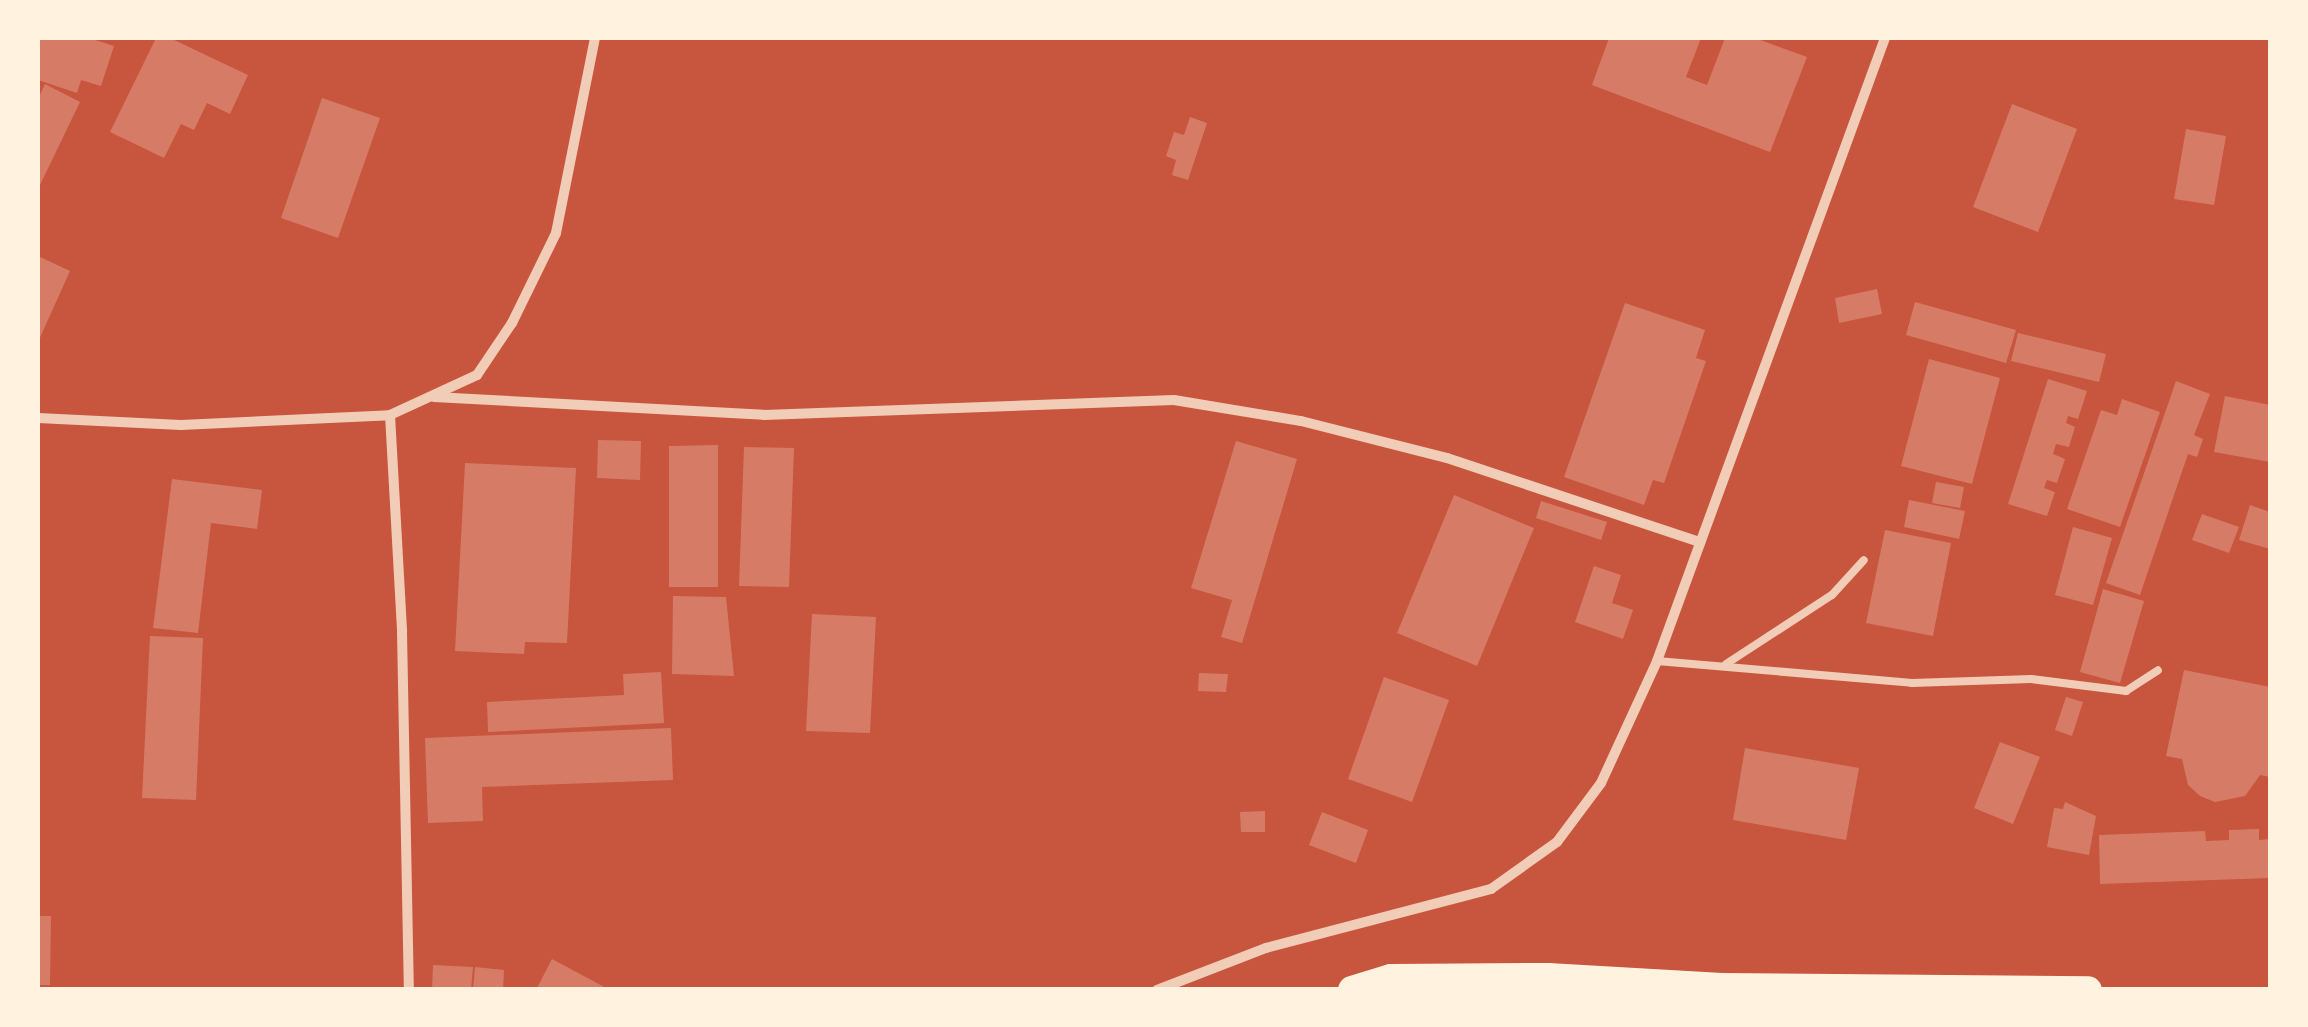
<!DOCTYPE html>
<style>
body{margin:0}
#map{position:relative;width:2308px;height:1027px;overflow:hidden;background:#c8553d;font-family:Quicksand,sans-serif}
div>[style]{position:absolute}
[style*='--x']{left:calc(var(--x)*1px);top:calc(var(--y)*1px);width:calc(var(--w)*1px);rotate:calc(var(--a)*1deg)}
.building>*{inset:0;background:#d67c66}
.service>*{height:8px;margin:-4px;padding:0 4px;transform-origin:4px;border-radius:4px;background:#f1ccb7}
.minor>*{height:10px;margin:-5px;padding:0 5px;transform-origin:5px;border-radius:5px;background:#f1ccb7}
.trunk>*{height:28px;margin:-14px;padding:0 14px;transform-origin:14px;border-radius:14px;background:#fff3e0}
span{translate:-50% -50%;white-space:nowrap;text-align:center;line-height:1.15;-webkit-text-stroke:10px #fff3e0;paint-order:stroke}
.frame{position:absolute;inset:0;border:40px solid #fff3e0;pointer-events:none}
</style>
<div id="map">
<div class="building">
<div style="clip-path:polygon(38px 38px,89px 38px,114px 46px,101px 86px,81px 80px,77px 93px,38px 80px)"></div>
<div style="clip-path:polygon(156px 38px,170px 38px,248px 75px,230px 114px,207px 103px,194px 130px,181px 124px,164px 158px,110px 132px)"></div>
<div style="clip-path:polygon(1609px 38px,1701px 38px,1686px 77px,1707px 85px,1725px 38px,1755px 38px,1807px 57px,1770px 152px,1592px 85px)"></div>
<div style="clip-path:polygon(45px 84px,80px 102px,40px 185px,38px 99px)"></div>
<div style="clip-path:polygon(322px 98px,380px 118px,338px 238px,281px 218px)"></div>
<div style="clip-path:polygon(2012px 104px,2077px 129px,2038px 232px,1973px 207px)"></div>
<div style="clip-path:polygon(1190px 117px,1207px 123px,1188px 180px,1172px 175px,1176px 160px,1166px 156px,1174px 132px,1184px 135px)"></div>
<div style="clip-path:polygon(2186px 129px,2226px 136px,2214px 205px,2174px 199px)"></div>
<div style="clip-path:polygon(38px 256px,70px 271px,38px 342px)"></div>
<div style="clip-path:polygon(1877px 289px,1882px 314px,1839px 323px,1835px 298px)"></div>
<div style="clip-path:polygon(1915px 302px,2016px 330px,2006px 363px,1906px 335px)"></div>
<div style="clip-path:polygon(1625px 303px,1705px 330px,1696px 358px,1706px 361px,1664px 483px,1653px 480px,1644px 505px,1564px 477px)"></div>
<div style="clip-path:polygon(2018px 333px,2106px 354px,2099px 382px,2011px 361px)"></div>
<div style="clip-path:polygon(1929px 359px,2000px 378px,1972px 484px,1901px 466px)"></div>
<div style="clip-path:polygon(2048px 379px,2087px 391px,2078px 419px,2068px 416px,2066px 423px,2075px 427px,2069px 447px,2056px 444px,2053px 454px,2065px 459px,2057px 483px,2047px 480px,2044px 488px,2055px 492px,2047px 516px,2008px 504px)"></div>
<div style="clip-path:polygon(2176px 381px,2210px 394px,2194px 435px,2203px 439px,2197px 457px,2188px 454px,2140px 595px,2106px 583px)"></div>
<div style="clip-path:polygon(2225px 396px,2270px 405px,2270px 462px,2214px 452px)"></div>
<div style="clip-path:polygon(2122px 399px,2160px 412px,2120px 527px,2067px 509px,2101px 410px,2117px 415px)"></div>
<div style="clip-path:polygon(598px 440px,641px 441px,640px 480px,597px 478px)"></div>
<div style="clip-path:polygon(1236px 441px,1297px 459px,1242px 643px,1221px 637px,1232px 600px,1191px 588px)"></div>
<div style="clip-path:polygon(718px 445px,718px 587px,669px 587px,669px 446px)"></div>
<div style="clip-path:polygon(744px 447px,794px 448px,789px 587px,739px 586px)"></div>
<div style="clip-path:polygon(465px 463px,576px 468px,567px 643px,525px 642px,524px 654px,455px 651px)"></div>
<div style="clip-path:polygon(172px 479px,262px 490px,257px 529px,211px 523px,198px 633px,153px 628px)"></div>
<div style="clip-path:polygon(1936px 482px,1964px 487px,1960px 508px,1932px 503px)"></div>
<div style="clip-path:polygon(1454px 495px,1534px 528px,1477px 666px,1397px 633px)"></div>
<div style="clip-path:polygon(1909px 500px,1965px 511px,1959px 539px,1904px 527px)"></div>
<div style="clip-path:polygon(1541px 501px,1607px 522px,1601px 540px,1536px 518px)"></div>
<div style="clip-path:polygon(2250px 505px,2270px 512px,2270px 549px,2239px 540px)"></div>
<div style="clip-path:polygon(2202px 514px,2239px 527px,2229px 553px,2192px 540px)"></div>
<div style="clip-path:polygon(2073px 527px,2112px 538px,2093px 605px,2055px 595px)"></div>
<div style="clip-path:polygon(1885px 530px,1951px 543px,1933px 636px,1866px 623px)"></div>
<div style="clip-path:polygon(1594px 566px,1621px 575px,1612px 603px,1633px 610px,1623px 639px,1575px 622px)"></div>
<div style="clip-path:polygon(2103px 589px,2144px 601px,2120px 683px,2080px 672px)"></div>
<div style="clip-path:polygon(673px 596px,726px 597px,734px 676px,672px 674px)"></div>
<div style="clip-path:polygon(812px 614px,876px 617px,870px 733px,806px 731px)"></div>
<div style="clip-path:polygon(150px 636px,203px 638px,196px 800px,142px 798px)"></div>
<div style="clip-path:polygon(2184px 670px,2270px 687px,2270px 777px,2260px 775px,2245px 796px,2215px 802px,2200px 796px,2188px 785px,2182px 759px,2166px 756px)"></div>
<div style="clip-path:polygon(661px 672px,664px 723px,488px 732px,487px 702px,624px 695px,623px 674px)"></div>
<div style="clip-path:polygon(1199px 673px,1228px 674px,1226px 692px,1198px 691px)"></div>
<div style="clip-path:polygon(1384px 677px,1449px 700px,1412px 802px,1348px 779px)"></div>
<div style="clip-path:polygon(2066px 697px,2083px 702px,2072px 736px,2055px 730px)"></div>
<div style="clip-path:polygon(671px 728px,673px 780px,482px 787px,483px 821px,428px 823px,425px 738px)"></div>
<div style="clip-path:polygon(2000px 742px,2040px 757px,2013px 824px,1974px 808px)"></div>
<div style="clip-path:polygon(1745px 748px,1859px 768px,1846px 840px,1733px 820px)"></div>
<div style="clip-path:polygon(2065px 802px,2096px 816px,2089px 855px,2047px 847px,2054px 808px,2063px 809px)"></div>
<div style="clip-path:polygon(1265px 811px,1265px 832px,1241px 832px,1240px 812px)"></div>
<div style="clip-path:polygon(1322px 812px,1368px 830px,1356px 863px,1309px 845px)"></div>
<div style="clip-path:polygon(2259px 829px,2259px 840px,2270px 839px,2270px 878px,2100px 884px,2099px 835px,2205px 831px,2206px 841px,2229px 840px,2229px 830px)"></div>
<div style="clip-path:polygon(38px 916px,51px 916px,50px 985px,38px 985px)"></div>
<div style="clip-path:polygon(552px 959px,610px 990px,536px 990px)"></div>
<div style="clip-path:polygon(433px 965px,473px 967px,471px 990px,432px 990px)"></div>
<div style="clip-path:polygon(475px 967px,504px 970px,503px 990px,473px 990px)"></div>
</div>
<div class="service">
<div style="--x:1657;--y:661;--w:256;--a:4.9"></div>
<div style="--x:1912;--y:683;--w:119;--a:-1.9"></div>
<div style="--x:2031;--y:679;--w:96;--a:7.2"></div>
<div style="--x:2126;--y:691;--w:38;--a:-33"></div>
<div style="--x:1726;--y:664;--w:126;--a:-33.1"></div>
<div style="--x:1832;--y:595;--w:47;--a:-47.6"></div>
</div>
<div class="minor">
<div style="--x:434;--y:397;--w:330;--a:3.1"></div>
<div style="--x:764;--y:415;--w:410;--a:-2.1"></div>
<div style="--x:1174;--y:400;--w:129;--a:9.4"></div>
<div style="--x:1301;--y:421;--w:151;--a:14.2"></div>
<div style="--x:1447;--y:458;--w:267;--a:18.4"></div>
<div style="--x:390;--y:415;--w:217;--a:86.8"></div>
<div style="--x:402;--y:632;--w:358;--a:88.9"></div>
<div style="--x:38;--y:418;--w:143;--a:2.8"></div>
<div style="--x:181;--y:425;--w:209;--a:-2.7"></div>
<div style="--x:390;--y:415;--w:96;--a:-24.7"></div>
<div style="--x:477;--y:375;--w:63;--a:-56.1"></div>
<div style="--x:512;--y:323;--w:100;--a:-63.9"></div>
<div style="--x:556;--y:233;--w:199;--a:-78.7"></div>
<div style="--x:1157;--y:990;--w:117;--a:-21.1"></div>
<div style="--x:1266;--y:948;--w:233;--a:-14.7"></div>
<div style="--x:1491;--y:889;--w:81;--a:-35.5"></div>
<div style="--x:1557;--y:842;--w:74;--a:-53.3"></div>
<div style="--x:1601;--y:783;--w:134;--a:-65.3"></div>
<div style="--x:1657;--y:661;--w:663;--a:-69.9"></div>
</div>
<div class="trunk">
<div style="--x:1352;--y:990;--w:41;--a:-17.1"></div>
<div style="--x:1391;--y:978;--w:157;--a:-0.4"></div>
<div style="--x:1548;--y:977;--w:174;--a:3.3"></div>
<div style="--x:1722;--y:987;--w:366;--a:0.5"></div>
</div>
<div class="frame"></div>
</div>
